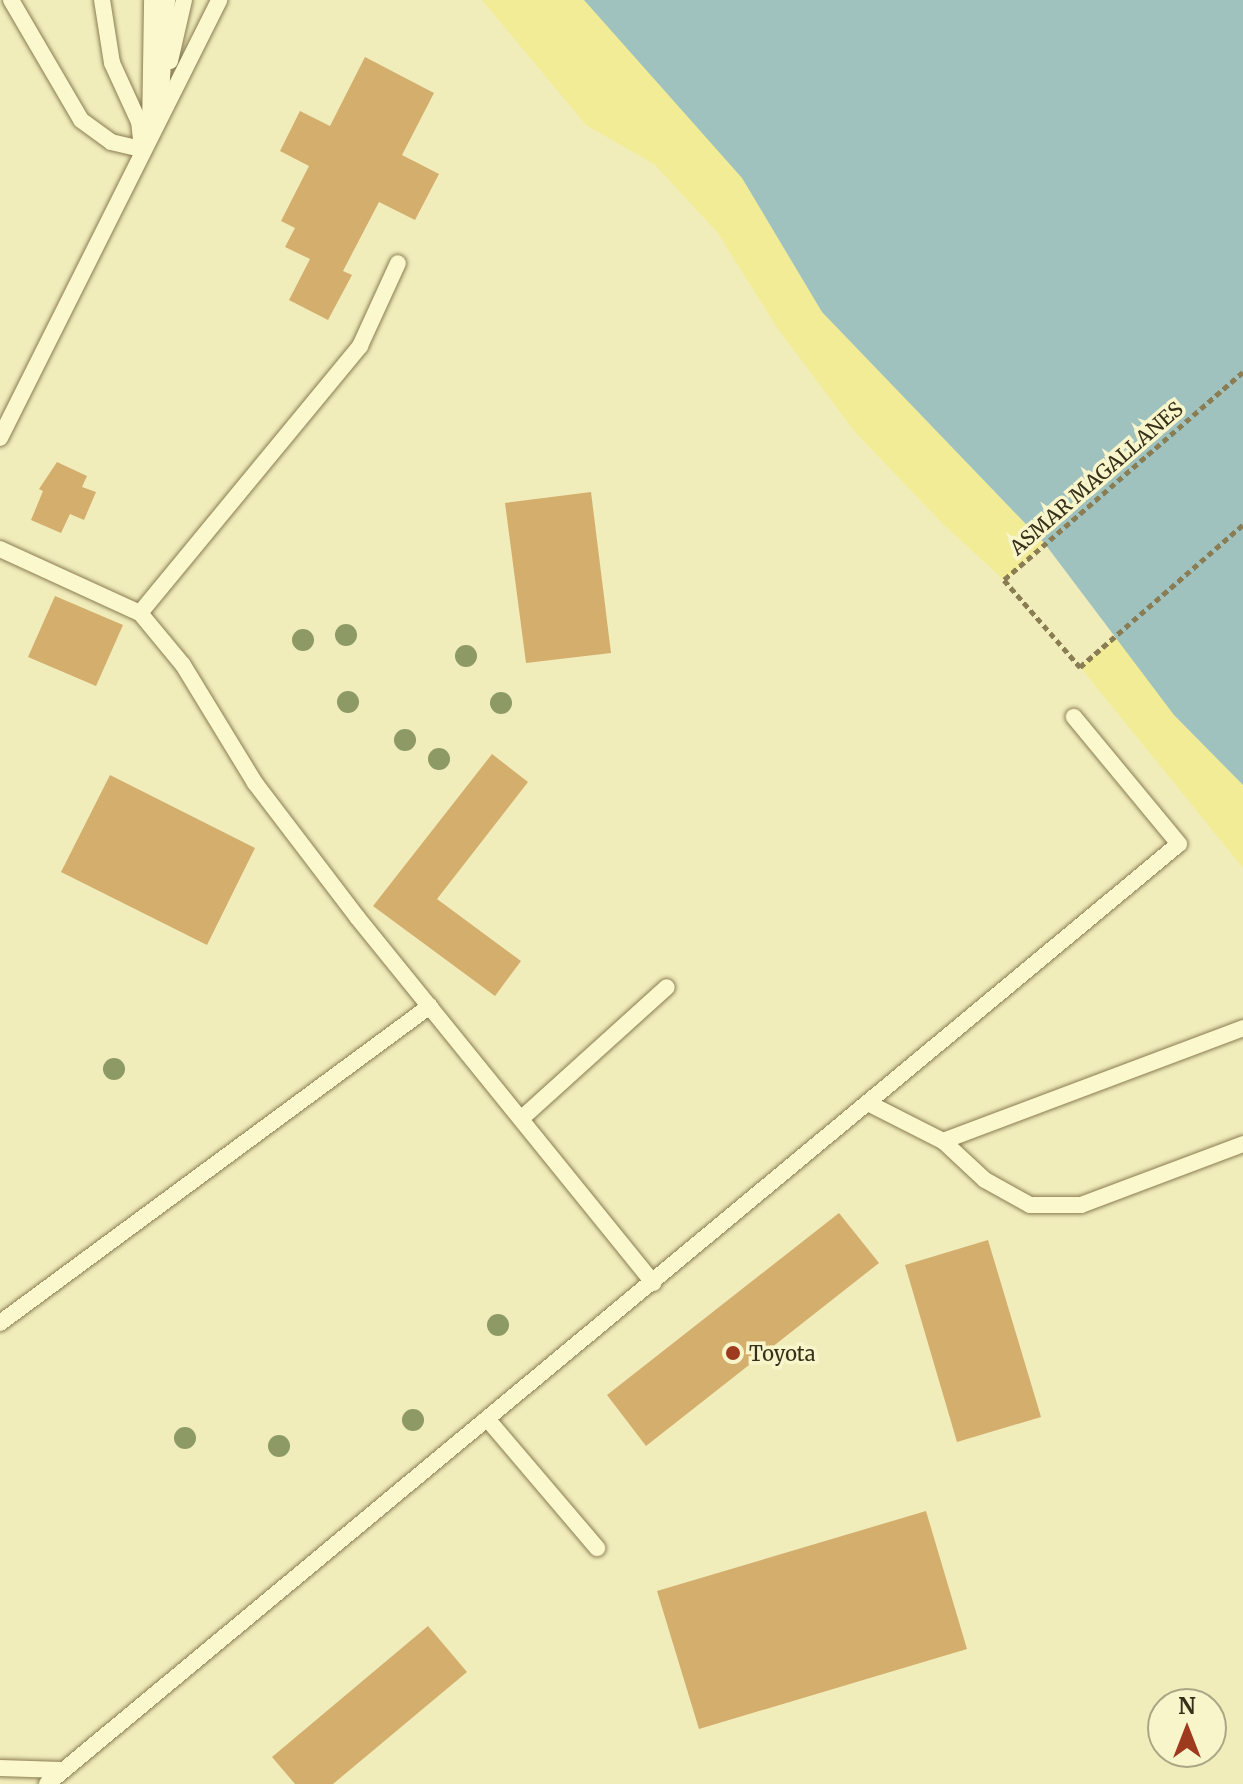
<!DOCTYPE html>
<style>
body{margin:0}
#map{position:relative;width:1243px;height:1784px;overflow:hidden;background:#f1edbb;font-family:Merriweather,serif}
div>[style]{position:absolute}
[style*='--x']{left:calc(var(--x)*1px);top:calc(var(--y)*1px);width:calc(var(--w)*1px);rotate:calc(var(--a)*1deg)}
.sand>*{inset:0;background:#f1ec95}
.water>*{inset:0;background:#9fc2bf}
.building>*{inset:0;background:#d3ae6d}
.path>*{height:5px;margin-top:-2.5px;transform-origin:0;background:repeating-linear-gradient(90deg,#8a7c53 0 6px,transparent 0 10px)}
.roads{filter:drop-shadow(0 0 2px #8a7c53) drop-shadow(0 0 2px #8a7c53)}
.service>*{height:16px;margin:-8px;padding:0 8px;transform-origin:8px;border-radius:8px;background:#fcf8ce}
.trees>*{width:22px;height:22px;margin:-11px;border-radius:50%;background:#8d9a65}
.dots>*{width:22px;height:22px;translate:-50% -50%;box-sizing:border-box;border:4px solid #f8f5cb;border-radius:50%}
span{translate:-50% -50%;white-space:nowrap;text-align:center;line-height:1.15;-webkit-text-stroke:7px #f8f5cb;paint-order:stroke}
.street-label{font-size:20px;color:#372f1a}
.poi-label{font-size:20px;color:#372f1a}
.left{translate:0 -50%;text-align:left}
.north{position:absolute;left:1147px;top:1688px;width:80px;height:80px;box-sizing:border-box;background:#f8f5cb;border:2px solid #aba684;border-radius:50%;rotate:0deg;font-size:22px;font-weight:700;line-height:32px;text-align:center;color:#372f1a}
.north::after{content:'';display:block;margin:auto;width:28px;height:36px;background:#9e3a1e;clip-path:polygon(50% 0,100% 100%,50% 72%,0 100%)}
</style>
<div id="map">
<div class="sand">
<div style="clip-path:polygon(482px 0,584px 0,607px 21px,742px 178px,822px 312px,1045px 544px,1004px 580px,944px 525px,855px 432px,778px 329px,717px 232px,654px 164px,586px 125px)"></div>
<div style="clip-path:polygon(1118px 635px,1174px 715px,1243px 785px,1243px 868px,1080px 667px)"></div>
</div>
<div class="water">
<div style="clip-path:polygon(584px 0,1243px 0,1243px 785px,1174px 715px,1045px 544px,822px 312px,742px 178px)"></div>
</div>
<div class="building">
<div style="clip-path:polygon(365px 57px,434px 93px,402px 155px,439px 174px,415px 220px,379px 202px,343px 271px,352px 275px,328px 320px,289px 300px,310px 259px,285px 247px,295px 228px,281px 221px,309px 166px,280px 151px,300px 111px,330px 126px)"></div>
<div style="clip-path:polygon(57px 462px,87px 476px,82px 487px,96px 492px,84px 520px,70px 514px,61px 533px,31px 520px,43px 491px,39px 489px)"></div>
<div style="clip-path:polygon(591px 492px,611px 653px,526px 663px,505px 503px)"></div>
<div style="clip-path:polygon(55px 596px,123px 625px,96px 686px,28px 657px)"></div>
<div style="clip-path:polygon(492px 754px,528px 782px,437px 899px,521px 961px,495px 996px,373px 906px)"></div>
<div style="clip-path:polygon(110px 775px,255px 848px,207px 945px,61px 872px)"></div>
<div style="clip-path:polygon(839px 1213px,879px 1263px,646px 1446px,607px 1395px)"></div>
<div style="clip-path:polygon(988px 1240px,1041px 1417px,957px 1442px,905px 1265px)"></div>
<div style="clip-path:polygon(926px 1511px,967px 1649px,699px 1729px,657px 1591px)"></div>
<div style="clip-path:polygon(428px 1626px,467px 1672px,333px 1784px,295px 1784px,272px 1757px)"></div>
</div>
<div class="path">
<div style="--x:1243;--y:372;--w:317;--a:139"></div>
<div style="--x:1004;--y:580;--w:116;--a:48.9"></div>
<div style="--x:1080;--y:667;--w:216;--a:-41.1"></div>
</div>
<div class="roads">
<div class="service">
<div style="--x:11;--y:0;--w:139;--a:59.7"></div>
<div style="--x:81;--y:120;--w:37;--a:36"></div>
<div style="--x:111;--y:142;--w:32;--a:13"></div>
<div style="--x:142;--y:149;--w:27;--a:-96"></div>
<div style="--x:139;--y:122;--w:65;--a:-114.6"></div>
<div style="--x:112;--y:63;--w:64;--a:-99"></div>
<div style="--x:170;--y:61;--w:63;--a:-77.1"></div>
<div style="--x:160;--y:109;--w:109;--a:-86.3"></div>
<div style="--x:150;--y:132;--w:132;--a:-89.1"></div>
<div style="--x:0;--y:438;--w:490;--a:-63.4"></div>
<div style="--x:0;--y:549;--w:154;--a:24.6"></div>
<div style="--x:140;--y:613;--w:67;--a:50.4"></div>
<div style="--x:183;--y:665;--w:138;--a:58.6"></div>
<div style="--x:255;--y:783;--w:168;--a:52.7"></div>
<div style="--x:357;--y:917;--w:471;--a:51"></div>
<div style="--x:140;--y:613;--w:346;--a:-50.5"></div>
<div style="--x:360;--y:346;--w:91;--a:-65.4"></div>
<div style="--x:868;--y:1103;--w:84;--a:26.9"></div>
<div style="--x:943;--y:1141;--w:321;--a:-20.6"></div>
<div style="--x:522;--y:1118;--w:195;--a:-42.1"></div>
<div style="--x:943;--y:1141;--w:57;--a:42.9"></div>
<div style="--x:985;--y:1180;--w:51;--a:29.1"></div>
<div style="--x:1030;--y:1205;--w:51;--a:0"></div>
<div style="--x:1081;--y:1205;--w:173;--a:-20.6"></div>
<div style="--x:0;--y:1323;--w:534;--a:-36.4"></div>
<div style="--x:489;--y:1421;--w:167;--a:49.6"></div>
<div style="--x:0;--y:1768;--w:61;--a:1.9"></div>
<div style="--x:47;--y:1784;--w:1471;--a:-39.71"></div>
<div style="--x:1179;--y:844;--w:165;--a:-129.6"></div>
</div>
</div>
<div class="trees">
<div style="left:346px;top:635px"></div>
<div style="left:303px;top:640px"></div>
<div style="left:466px;top:656px"></div>
<div style="left:348px;top:702px"></div>
<div style="left:501px;top:703px"></div>
<div style="left:405px;top:740px"></div>
<div style="left:439px;top:759px"></div>
<div style="left:114px;top:1069px"></div>
<div style="left:498px;top:1325px"></div>
<div style="left:413px;top:1420px"></div>
<div style="left:185px;top:1438px"></div>
<div style="left:279px;top:1446px"></div>
</div>
<div class="dots">
<div style="left:733px;top:1353px;background:#9e3a1e"></div>
</div>
<div class="street-label">
<span style="left:1096px;top:478px;rotate:-41deg">ASMAR MAGALLANES</span>
</div>
<div class="poi-label">
<span class="left" style="left:749px;top:1353px">Toyota</span>
</div>
<div class="north">N</div>
</div>
